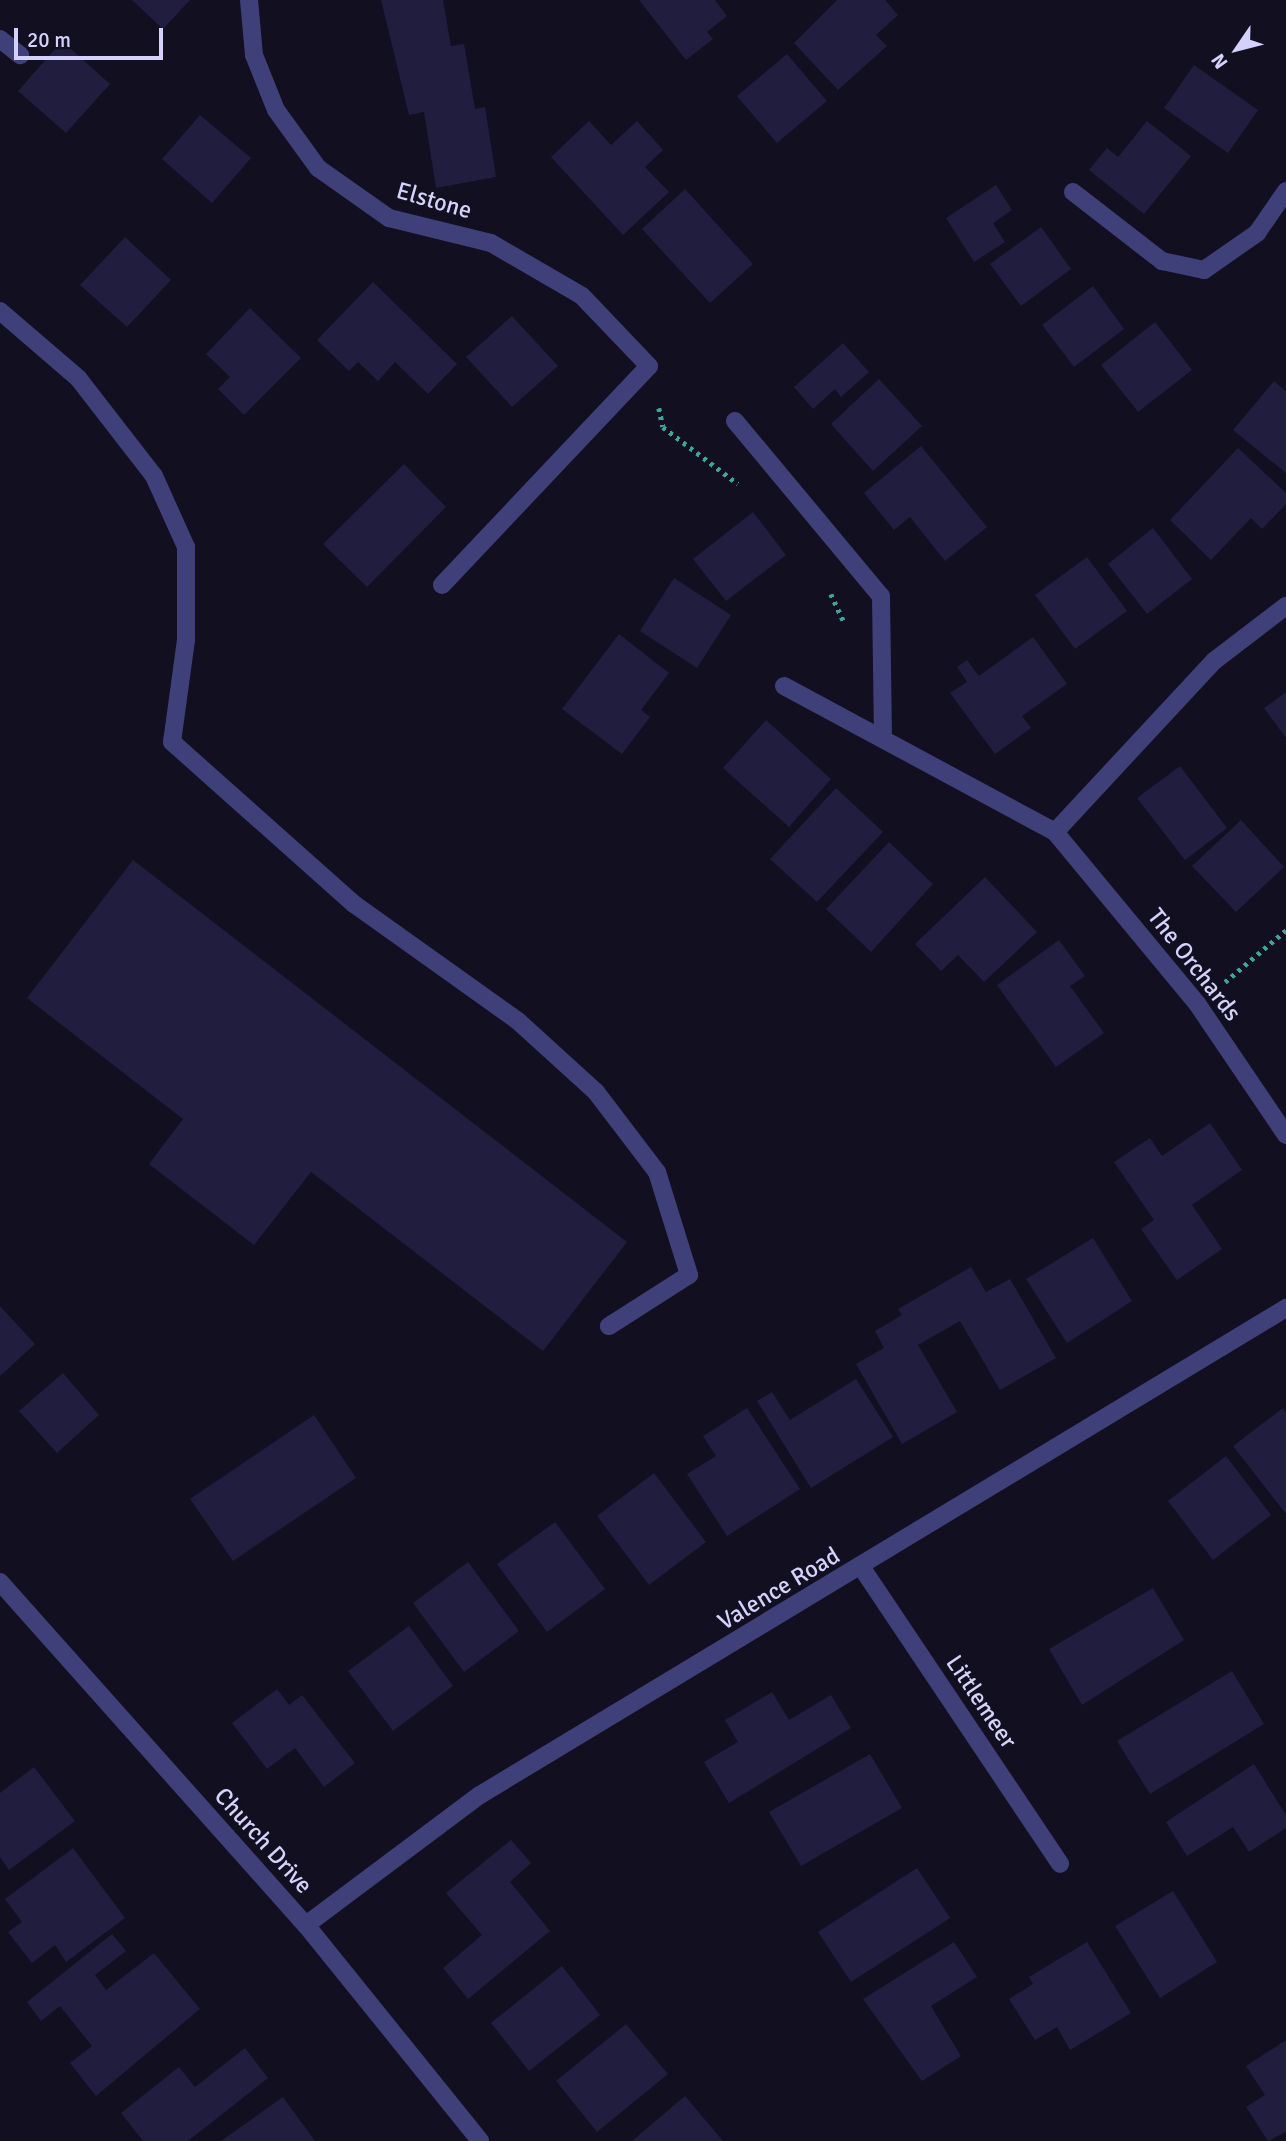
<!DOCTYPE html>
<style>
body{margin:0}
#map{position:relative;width:1286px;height:2141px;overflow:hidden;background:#110f20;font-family:Signika,sans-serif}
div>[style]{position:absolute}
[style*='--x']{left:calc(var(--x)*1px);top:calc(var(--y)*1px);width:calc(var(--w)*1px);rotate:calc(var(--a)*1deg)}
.building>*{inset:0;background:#211d3f}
.path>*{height:4.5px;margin-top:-2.25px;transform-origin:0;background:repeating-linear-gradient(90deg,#3aa799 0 3.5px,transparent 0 8.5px)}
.service>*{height:18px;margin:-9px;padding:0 9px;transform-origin:9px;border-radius:9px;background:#3f407a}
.minor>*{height:18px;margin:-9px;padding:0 9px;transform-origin:9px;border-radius:9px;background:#3f407a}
span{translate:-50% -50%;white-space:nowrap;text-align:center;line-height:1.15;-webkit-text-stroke:7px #110f20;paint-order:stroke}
.street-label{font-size:24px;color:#d4d2fb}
.north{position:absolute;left:1202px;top:14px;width:70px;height:70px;-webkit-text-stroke:5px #110f20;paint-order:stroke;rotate:235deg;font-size:19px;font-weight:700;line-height:28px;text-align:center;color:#d4d2fb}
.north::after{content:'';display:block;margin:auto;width:24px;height:32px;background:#d4d2fb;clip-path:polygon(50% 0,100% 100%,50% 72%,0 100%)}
.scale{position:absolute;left:14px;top:28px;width:149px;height:32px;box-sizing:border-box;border:4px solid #d4d2fb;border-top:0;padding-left:9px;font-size:21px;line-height:24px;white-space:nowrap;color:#d4d2fb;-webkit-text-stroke:5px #110f20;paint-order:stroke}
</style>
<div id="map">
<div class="building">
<div style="clip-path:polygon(132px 0,190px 0,163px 29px)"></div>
<div style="clip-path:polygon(381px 0,443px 0,451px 46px,464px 44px,475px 109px,485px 107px,496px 177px,436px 188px,424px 112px,409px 115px)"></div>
<div style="clip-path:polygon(639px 0,715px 0,727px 16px,707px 32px,713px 39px,686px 60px)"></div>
<div style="clip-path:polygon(837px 0,885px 0,898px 15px,876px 35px,887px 46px,838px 90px,794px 43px)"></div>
<div style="clip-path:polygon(62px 41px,110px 84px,66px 133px,18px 91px)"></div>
<div style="clip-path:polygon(787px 54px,827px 101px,777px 143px,737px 96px)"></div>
<div style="clip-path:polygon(1194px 65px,1258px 110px,1228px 153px,1164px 108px)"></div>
<div style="clip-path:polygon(200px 115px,251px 158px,212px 203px,162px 159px)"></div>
<div style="clip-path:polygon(589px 121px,611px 145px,637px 121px,663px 150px,645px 167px,669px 192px,623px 235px,551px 157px)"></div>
<div style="clip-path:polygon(1147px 121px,1191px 156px,1144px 214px,1089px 170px,1107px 148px,1118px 157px)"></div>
<div style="clip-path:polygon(996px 185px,1012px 210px,993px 223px,1005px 242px,974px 262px,946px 218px)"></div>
<div style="clip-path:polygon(685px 189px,753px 264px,710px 303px,642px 229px)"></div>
<div style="clip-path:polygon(1041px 227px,1071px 269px,1021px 306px,990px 264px)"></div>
<div style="clip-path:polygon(125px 237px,171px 280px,127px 327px,80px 285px)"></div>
<div style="clip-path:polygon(373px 282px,457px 364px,428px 394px,395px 362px,378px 381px,358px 362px,349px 371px,317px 340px)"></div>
<div style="clip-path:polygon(1093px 286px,1124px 329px,1074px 367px,1042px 325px)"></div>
<div style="clip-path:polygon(250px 308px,301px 358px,244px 415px,218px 389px,230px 377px,206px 354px)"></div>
<div style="clip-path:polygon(512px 316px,558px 366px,512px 407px,466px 357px)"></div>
<div style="clip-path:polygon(1155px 322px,1192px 370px,1138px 412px,1101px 365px)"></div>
<div style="clip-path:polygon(843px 343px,869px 372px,841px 397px,835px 389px,813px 409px,794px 387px)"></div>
<div style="clip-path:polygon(879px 379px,922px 426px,873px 471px,831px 424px)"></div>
<div style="clip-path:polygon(1274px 381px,1286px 391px,1286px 473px,1233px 430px)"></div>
<div style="clip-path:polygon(921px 446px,987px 527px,945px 561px,910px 517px,894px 530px,864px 493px)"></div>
<div style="clip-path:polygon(1238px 448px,1286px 493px,1286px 504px,1262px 529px,1251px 518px,1211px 560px,1170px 520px)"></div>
<div style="clip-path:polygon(404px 464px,446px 507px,367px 587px,323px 544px)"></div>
<div style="clip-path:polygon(753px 512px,786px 555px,726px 601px,693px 559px)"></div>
<div style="clip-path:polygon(1153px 528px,1192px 579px,1147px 614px,1108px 564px)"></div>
<div style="clip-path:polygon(1087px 557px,1127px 611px,1075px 649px,1035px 595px)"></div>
<div style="clip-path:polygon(674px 578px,731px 615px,697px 668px,640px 631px)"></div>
<div style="clip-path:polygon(619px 634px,669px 673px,641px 710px,650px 717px,622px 754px,562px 709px)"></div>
<div style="clip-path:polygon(1033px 637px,1067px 684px,1022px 716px,1031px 728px,995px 754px,950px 693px,967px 682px,957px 667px,967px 660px,979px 676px)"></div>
<div style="clip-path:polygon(1286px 692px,1286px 738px,1264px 708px)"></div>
<div style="clip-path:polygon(766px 720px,831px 779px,789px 827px,723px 768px)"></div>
<div style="clip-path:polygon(1180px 766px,1227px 828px,1185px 860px,1137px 798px)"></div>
<div style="clip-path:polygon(836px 788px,883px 832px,817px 902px,770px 859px)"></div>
<div style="clip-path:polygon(1241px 820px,1284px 867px,1236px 912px,1192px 866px)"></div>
<div style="clip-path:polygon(889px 842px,933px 884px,871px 952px,826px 909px)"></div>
<div style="clip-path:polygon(133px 860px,627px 1242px,543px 1351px,311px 1172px,254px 1245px,149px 1164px,183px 1119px,27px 998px)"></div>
<div style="clip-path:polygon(985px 877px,1037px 932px,984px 982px,958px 955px,941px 971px,915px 944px)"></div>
<div style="clip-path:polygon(1059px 940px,1085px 976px,1070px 986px,1104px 1033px,1056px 1067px,997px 985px)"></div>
<div style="clip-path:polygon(1210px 1123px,1242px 1170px,1192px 1205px,1222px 1249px,1177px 1280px,1141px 1229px,1154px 1220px,1114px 1162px,1150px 1138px,1162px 1156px)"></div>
<div style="clip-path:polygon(1093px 1238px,1132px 1301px,1067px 1343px,1026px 1279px)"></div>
<div style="clip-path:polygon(971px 1267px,986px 1292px,1010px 1279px,1056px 1358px,1000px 1390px,960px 1321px,918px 1345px,957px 1412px,902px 1444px,856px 1364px,884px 1348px,875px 1331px,902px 1315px,898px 1309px)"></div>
<div style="clip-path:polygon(0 1306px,35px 1344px,0 1376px)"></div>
<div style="clip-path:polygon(63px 1373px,99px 1415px,57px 1453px,19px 1411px)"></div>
<div style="clip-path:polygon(856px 1379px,893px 1437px,811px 1488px,757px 1401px,772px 1392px,790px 1420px)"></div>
<div style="clip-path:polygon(747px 1408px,800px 1489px,727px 1536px,687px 1474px,716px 1456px,703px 1436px)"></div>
<div style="clip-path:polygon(1283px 1408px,1286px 1412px,1286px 1514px,1233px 1446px)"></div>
<div style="clip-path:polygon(314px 1415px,356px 1478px,233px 1561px,190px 1499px)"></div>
<div style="clip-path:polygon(1226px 1456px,1271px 1515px,1213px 1560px,1168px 1501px)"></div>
<div style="clip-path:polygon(654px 1473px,706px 1542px,649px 1585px,597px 1516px)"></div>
<div style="clip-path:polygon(555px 1522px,605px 1589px,547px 1632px,497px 1564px)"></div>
<div style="clip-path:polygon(468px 1562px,519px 1631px,464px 1672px,413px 1603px)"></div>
<div style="clip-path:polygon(1153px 1588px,1184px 1640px,1082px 1705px,1049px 1649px)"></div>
<div style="clip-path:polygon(409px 1626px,453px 1686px,393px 1731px,348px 1671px)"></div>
<div style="clip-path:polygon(1232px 1671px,1264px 1724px,1150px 1794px,1117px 1741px)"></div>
<div style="clip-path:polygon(277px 1689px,289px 1705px,302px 1695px,355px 1763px,324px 1787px,295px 1748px,267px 1769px,232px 1723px)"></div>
<div style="clip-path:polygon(772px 1692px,789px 1720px,831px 1695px,851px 1728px,729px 1803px,704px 1762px,738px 1742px,725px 1720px)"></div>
<div style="clip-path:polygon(870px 1754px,902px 1808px,801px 1866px,769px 1812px)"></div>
<div style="clip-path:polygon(1254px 1764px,1286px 1815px,1286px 1828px,1249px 1852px,1233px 1827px,1187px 1856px,1166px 1822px)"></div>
<div style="clip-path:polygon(34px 1767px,75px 1821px,9px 1870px,0 1857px,0 1793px)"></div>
<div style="clip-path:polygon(511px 1840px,531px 1863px,510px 1882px,550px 1931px,468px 1999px,443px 1968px,482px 1935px,446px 1893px)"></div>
<div style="clip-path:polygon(73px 1848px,125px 1918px,66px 1962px,55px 1945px,32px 1963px,8px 1932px,22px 1922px,5px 1899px)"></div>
<div style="clip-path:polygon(917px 1868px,950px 1918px,851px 1982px,818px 1932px)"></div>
<div style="clip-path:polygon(1173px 1891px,1217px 1962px,1160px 1998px,1115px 1926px)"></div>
<div style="clip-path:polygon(112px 1934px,126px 1951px,95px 1975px,106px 1990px,154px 1953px,200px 2009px,96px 2096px,70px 2063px,92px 2046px,60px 2006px,41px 2021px,27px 2002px)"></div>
<div style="clip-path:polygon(954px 1942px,977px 1977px,931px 2006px,961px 2056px,922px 2081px,863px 1999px)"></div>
<div style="clip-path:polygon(1087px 1942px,1131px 2013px,1070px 2050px,1057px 2027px,1035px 2040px,1009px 1999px,1033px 1984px,1029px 1977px)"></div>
<div style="clip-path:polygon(562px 1966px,600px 2015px,529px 2071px,491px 2023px)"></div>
<div style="clip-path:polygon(626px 2024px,668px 2074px,597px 2132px,556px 2081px)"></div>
<div style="clip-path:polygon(1286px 2040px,1286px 2132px,1268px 2141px,1246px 2107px,1265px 2095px,1246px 2066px)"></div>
<div style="clip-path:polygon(245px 2048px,268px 2078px,188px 2141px,143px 2141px,121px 2113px,179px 2067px,195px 2087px)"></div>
<div style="clip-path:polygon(685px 2096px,723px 2141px,632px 2141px)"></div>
<div style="clip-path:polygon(283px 2097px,315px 2141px,221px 2141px)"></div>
</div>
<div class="path">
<div style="--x:659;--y:408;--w:19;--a:78"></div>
<div style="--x:663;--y:427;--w:94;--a:37.2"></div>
<div style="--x:831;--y:594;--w:33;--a:65"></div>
<div style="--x:1225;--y:982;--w:80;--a:-40.4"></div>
</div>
<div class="service">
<div style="--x:1073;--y:192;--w:113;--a:37.8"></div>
<div style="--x:1162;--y:261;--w:43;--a:12.1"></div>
<div style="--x:1204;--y:270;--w:65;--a:-34.9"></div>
<div style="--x:1257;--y:233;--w:51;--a:-55.4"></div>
<div style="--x:78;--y:378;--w:124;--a:52.2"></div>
<div style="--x:154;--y:476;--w:78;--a:65.7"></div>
<div style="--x:186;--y:547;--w:93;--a:90"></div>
<div style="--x:186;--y:640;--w:103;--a:97.8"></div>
<div style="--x:172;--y:742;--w:244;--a:41.7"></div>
<div style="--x:354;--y:904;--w:201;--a:35.5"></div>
<div style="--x:518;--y:1021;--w:105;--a:42.3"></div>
<div style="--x:596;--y:1092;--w:101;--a:52.7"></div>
<div style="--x:657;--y:1172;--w:108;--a:72.7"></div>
<div style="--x:689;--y:1275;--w:95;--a:147.5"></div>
<div style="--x:735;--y:421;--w:228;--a:50.2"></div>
<div style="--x:881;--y:596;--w:140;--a:89.2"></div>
<div style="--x:442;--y:585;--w:301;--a:-46.6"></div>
</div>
<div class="minor">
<div style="--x:249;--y:0;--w:55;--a:84.8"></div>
<div style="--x:254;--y:55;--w:59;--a:68.2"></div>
<div style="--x:276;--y:110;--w:72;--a:54.1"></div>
<div style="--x:318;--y:168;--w:87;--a:35.2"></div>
<div style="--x:389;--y:218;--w:105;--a:13.8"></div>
<div style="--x:491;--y:243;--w:105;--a:30.2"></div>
<div style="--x:582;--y:296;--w:97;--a:46.3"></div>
<div style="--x:0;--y:39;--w:26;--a:39"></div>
<div style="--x:0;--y:311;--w:103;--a:40.7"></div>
<div style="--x:784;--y:686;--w:308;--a:28.3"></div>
<div style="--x:1055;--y:832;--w:224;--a:50.4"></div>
<div style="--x:1198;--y:1005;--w:157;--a:55.9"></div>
<div style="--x:1055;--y:832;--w:233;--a:-47.1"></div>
<div style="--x:1214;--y:661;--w:91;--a:-37.4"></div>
<div style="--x:862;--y:1568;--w:356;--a:56.2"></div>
<div style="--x:0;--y:1582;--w:460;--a:48.3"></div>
<div style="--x:306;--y:1925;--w:277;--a:51.1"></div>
<div style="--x:306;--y:1925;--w:217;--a:-36.8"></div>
<div style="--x:480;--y:1795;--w:942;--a:-31.14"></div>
</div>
<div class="street-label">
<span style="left:434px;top:201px;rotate:16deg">Elstone</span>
<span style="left:1194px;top:965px;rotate:52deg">The Orchards</span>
<span style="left:779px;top:1589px;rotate:-31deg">Valence Road</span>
<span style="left:981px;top:1702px;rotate:56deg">Littlemeer</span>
<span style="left:263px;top:1841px;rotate:48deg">Church Drive</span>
</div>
<div class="north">N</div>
<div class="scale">20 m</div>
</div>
